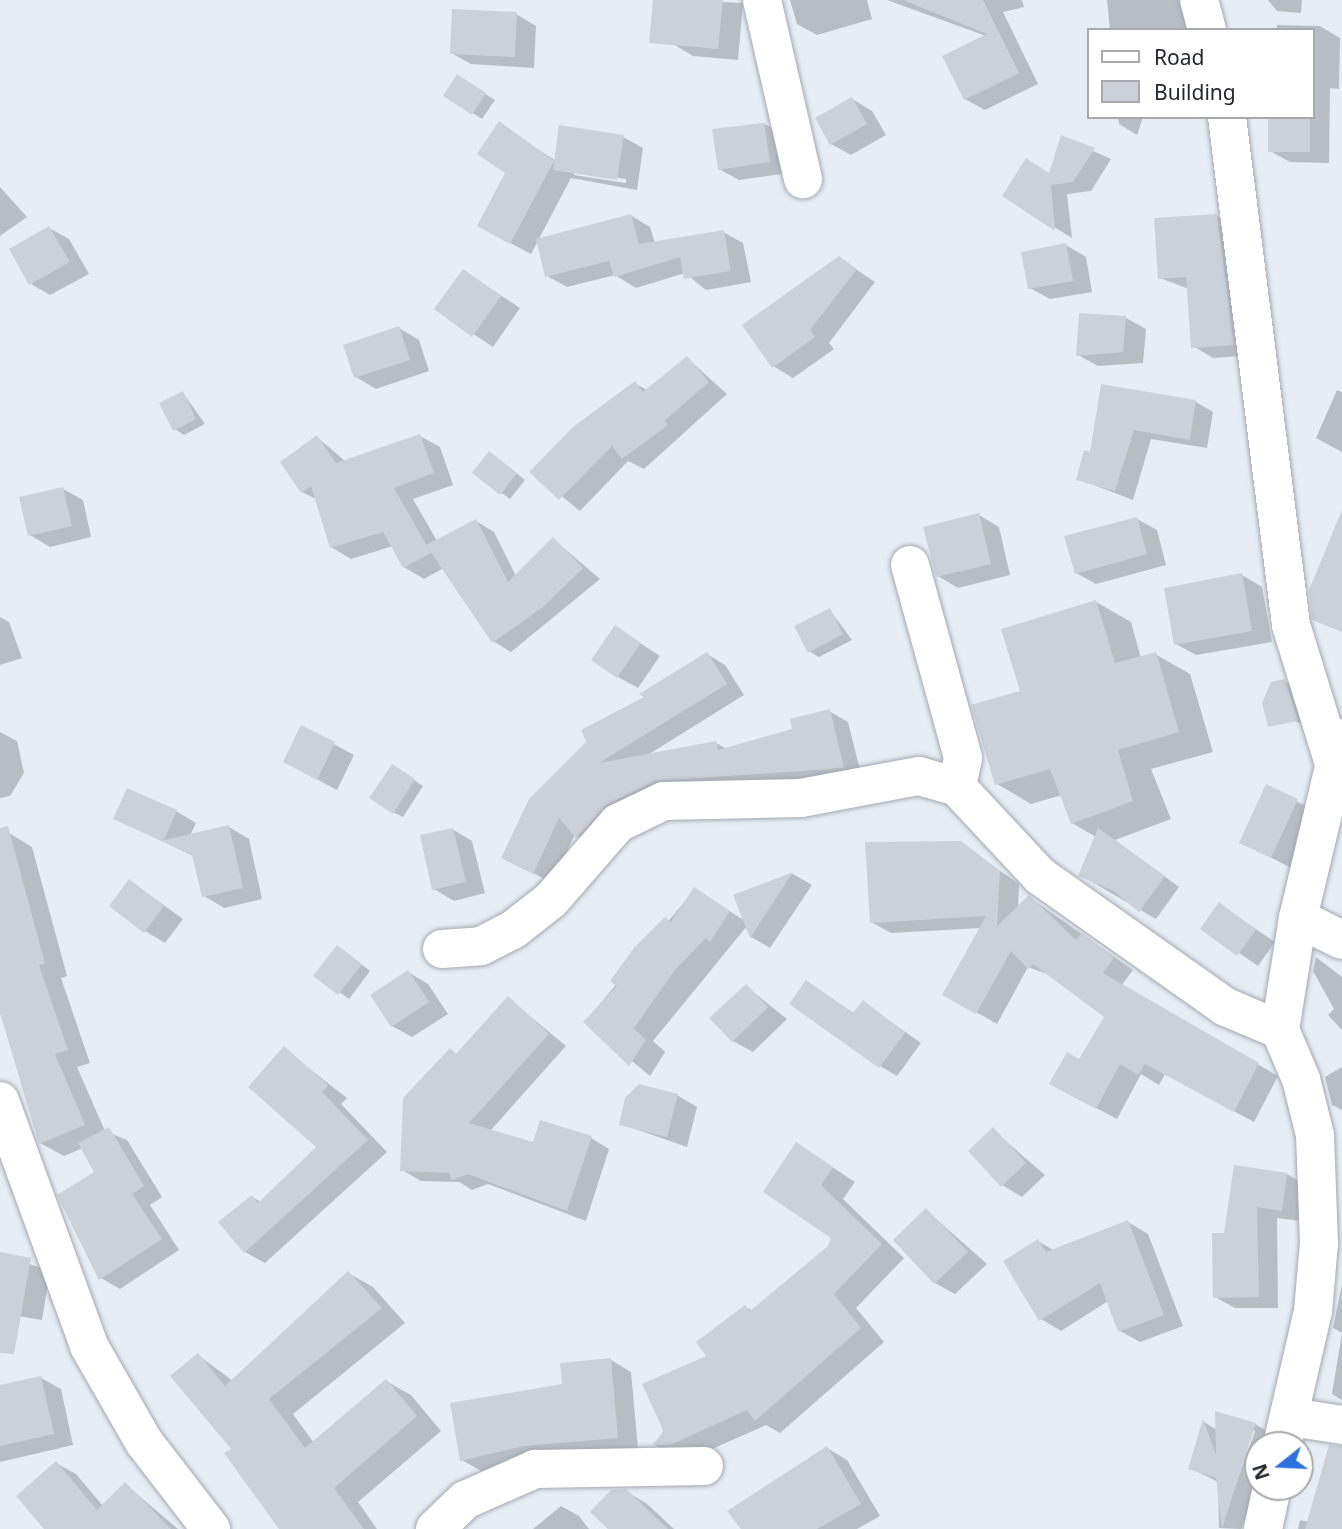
<!DOCTYPE html>
<style>
body{margin:0}
#map{position:relative;width:1342px;height:1529px;overflow:hidden;background:#e7edf5;font-family:"Noto Sans",sans-serif}
div>[style]{position:absolute}
[style*='--x']{left:calc(var(--x)*1px);top:calc(var(--y)*1px);width:calc(var(--w)*1px);rotate:calc(var(--a)*1deg)}
.shadow>*{inset:0;background:#0003}
.building>*{inset:0;background:#ccd1d9}
.roads{filter:drop-shadow(0 0 2px #a3a8af) drop-shadow(0 0 2px #a3a8af)}
.minor>*{height:38px;margin:-19px;padding:0 19px;transform-origin:19px;border-radius:19px;background:#fff}
span{translate:-50% -50%;white-space:nowrap;text-align:center;line-height:1.15;-webkit-text-stroke:5px #fff;paint-order:stroke}
.legend{position:absolute;left:1087px;top:28px;width:228px;height:91px;box-sizing:border-box;background:#fff;border:2px solid #a8a9aa;margin:0;padding:9px 12px;list-style:none;font-size:21px;color:#25272a}
.legend li{display:flex;align-items:center;gap:14px;height:35px}
.legend b{width:35px;border:2px solid #a8a9aa}
.north{position:absolute;left:1244px;top:1431px;width:70px;height:70px;box-sizing:border-box;background:#fff;border:2px solid #a8a9aa;border-radius:50%;rotate:252deg;font-size:19px;font-weight:700;line-height:28px;text-align:center;color:#25272a}
.north::after{content:'';display:block;margin:auto;width:24px;height:32px;background:#2e72df;clip-path:polygon(50% 0,100% 100%,50% 72%,0 100%)}
</style>
<div id="map">
<div class="shadow">
<div style="clip-path:polygon(674px 0,743px 3px,738px 60px,693px 56px,673px 44px)"></div>
<div style="clip-path:polygon(790px 0,867px 0,872px 19px,817px 35px,797px 24px)"></div>
<div style="clip-path:polygon(887px 0,1022px 0,1024px 7px,1003px 12px,1038px 84px,985px 110px,965px 99px,986px 36px)"></div>
<div style="clip-path:polygon(1107px 0,1184px 0,1188px 30px,1110px 30px)"></div>
<div style="clip-path:polygon(1268px 0,1302px 0,1301px 13px,1277px 11px)"></div>
<div style="clip-path:polygon(516px 14px,536px 26px,534px 68px,471px 64px,451px 53px)"></div>
<div style="clip-path:polygon(1277px 25px,1320px 26px,1340px 38px,1339px 89px,1330px 88px,1329px 163px,1290px 162px,1270px 151px,1270px 117px,1312px 117px,1312px 30px,1277px 30px)"></div>
<div style="clip-path:polygon(458px 77px,495px 100px,482px 119px,445px 95px)"></div>
<div style="clip-path:polygon(852px 99px,872px 111px,886px 135px,851px 155px,831px 144px)"></div>
<div style="clip-path:polygon(1118px 117px,1143px 117px,1137px 135px,1119px 124px)"></div>
<div style="clip-path:polygon(763px 123px,783px 134px,789px 173px,739px 180px,719px 169px,714px 131px)"></div>
<div style="clip-path:polygon(evenodd,499px 124px,556px 161px,623px 137px,643px 148px,637px 190px,571px 178px,531px 254px,499px 237px,507px 172px,499px 124px,574px 171px,626px 179px,626px 183px,574px 175px,574px 171px)"></div>
<div style="clip-path:polygon(1062px 137px,1111px 159px,1091px 191px,1067px 194px,1072px 238px,1004px 196px,1050px 174px)"></div>
<div style="clip-path:polygon(0 187px,27px 217px,0 236px)"></div>
<div style="clip-path:polygon(630px 215px,650px 227px,655px 243px,723px 232px,743px 243px,751px 282px,706px 290px,685px 273px,636px 288px,615px 275px,567px 287px,547px 276px)"></div>
<div style="clip-path:polygon(1217px 216px,1237px 227px,1253px 355px,1213px 358px,1193px 346px,1189px 289px,1160px 278px)"></div>
<div style="clip-path:polygon(49px 228px,69px 239px,89px 274px,50px 295px,31px 284px)"></div>
<div style="clip-path:polygon(1066px 245px,1086px 257px,1092px 292px,1050px 299px,1030px 288px)"></div>
<div style="clip-path:polygon(839px 258px,875px 282px,829px 343px,834px 349px,793px 378px,773px 366px)"></div>
<div style="clip-path:polygon(464px 271px,520px 308px,493px 347px,436px 309px)"></div>
<div style="clip-path:polygon(1126px 318px,1146px 329px,1143px 363px,1098px 366px,1078px 355px)"></div>
<div style="clip-path:polygon(399px 328px,419px 340px,429px 371px,376px 389px,356px 377px)"></div>
<div style="clip-path:polygon(687px 358px,727px 394px,644px 469px,628px 461px,580px 511px,532px 472px,635px 383px,648px 391px)"></div>
<div style="clip-path:polygon(1103px 386px,1196px 402px,1213px 412px,1207px 448px,1151px 439px,1133px 500px,1078px 479px,1092px 455px)"></div>
<div style="clip-path:polygon(1337px 390px,1342px 392px,1342px 452px,1316px 438px)"></div>
<div style="clip-path:polygon(183px 393px,205px 424px,184px 435px,175px 429px)"></div>
<div style="clip-path:polygon(420px 436px,440px 447px,453px 485px,413px 499px,437px 541px,476px 521px,494px 532px,516px 576px,553px 539px,600px 579px,511px 652px,493px 641px,444px 568px,424px 579px,404px 567px,393px 546px,351px 559px,331px 547px,318px 500px,302px 492px,317px 437px,345px 461px)"></div>
<div style="clip-path:polygon(499px 459px,525px 480px,510px 499px,474px 473px)"></div>
<div style="clip-path:polygon(63px 489px,83px 500px,91px 537px,50px 547px,30px 535px)"></div>
<div style="clip-path:polygon(979px 515px,999px 527px,1010px 575px,958px 588px,938px 576px)"></div>
<div style="clip-path:polygon(1137px 519px,1157px 530px,1166px 565px,1096px 584px,1076px 573px)"></div>
<div style="clip-path:polygon(1242px 575px,1262px 587px,1272px 642px,1196px 655px,1176px 644px)"></div>
<div style="clip-path:polygon(1096px 602px,1131px 622px,1141px 658px,1155px 654px,1190px 674px,1213px 752px,1151px 769px,1171px 819px,1115px 840px,1179px 887px,1156px 919px,1080px 875px,1096px 837px,1072px 823px,1062px 795px,1031px 804px,997px 784px,1022px 692px)"></div>
<div style="clip-path:polygon(830px 610px,852px 640px,819px 657px,809px 651px)"></div>
<div style="clip-path:polygon(0 617px,9px 622px,22px 658px,0 665px)"></div>
<div style="clip-path:polygon(615px 627px,660px 656px,638px 688px,618px 677px)"></div>
<div style="clip-path:polygon(707px 654px,725px 665px,744px 695px,646px 756px,716px 743px,727px 749px,795px 730px,829px 711px,848px 722px,862px 778px,675px 791px,596px 847px,575px 834px,552px 883px,503px 857px,648px 698px)"></div>
<div style="clip-path:polygon(1284px 681px,1304px 692px,1316px 729px,1283px 717px)"></div>
<div style="clip-path:polygon(302px 727px,354px 755px,337px 790px,305px 773px)"></div>
<div style="clip-path:polygon(0 732px,17px 741px,24px 773px,10px 796px,0 798px)"></div>
<div style="clip-path:polygon(402px 772px,423px 786px,403px 817px,393px 812px)"></div>
<div style="clip-path:polygon(1267px 786px,1317px 812px,1291px 868px,1241px 842px)"></div>
<div style="clip-path:polygon(176px 811px,196px 823px,190px 836px,229px 827px,249px 839px,262px 899px,224px 908px,204px 896px,195px 857px,115px 818px)"></div>
<div style="clip-path:polygon(452px 829px,472px 841px,485px 893px,454px 901px,434px 889px)"></div>
<div style="clip-path:polygon(9px 833px,32px 847px,67px 976px,61px 978px,90px 1063px,77px 1067px,105px 1131px,127px 1140px,162px 1197px,150px 1205px,179px 1250px,120px 1289px,101px 1278px,96px 1173px,83px 1148px,64px 1156px,40px 1143px,0 1011px,0 836px)"></div>
<div style="clip-path:polygon(960px 843px,1019px 884px,1018px 908px,1029px 897px,1133px 970px,1121px 986px,1278px 1076px,1254px 1122px,1165px 1074px,1159px 1085px,1141px 1074px,1117px 1119px,1072px 1095px,1080px 1062px,1106px 1017px,1052px 976px,1028px 967px,997px 1024px,945px 994px,981px 928px,891px 933px,871px 922px)"></div>
<div style="clip-path:polygon(793px 874px,812px 885px,770px 948px,751px 937px,747px 926px,653px 1041px,665px 1052px,650px 1076px,585px 1022px,695px 889px,745px 921px,735px 896px)"></div>
<div style="clip-path:polygon(130px 881px,183px 919px,165px 943px,145px 931px)"></div>
<div style="clip-path:polygon(1220px 905px,1275px 942px,1258px 966px,1203px 928px)"></div>
<div style="clip-path:polygon(347px 953px,370px 971px,349px 999px,316px 975px)"></div>
<div style="clip-path:polygon(1316px 957px,1342px 977px,1342px 1030px,1328px 1015px,1334px 1009px,1313px 971px)"></div>
<div style="clip-path:polygon(408px 972px,428px 984px,448px 1014px,412px 1037px,392px 1026px)"></div>
<div style="clip-path:polygon(807px 982px,855px 1014px,864px 1003px,921px 1043px,897px 1076px,880px 1066px)"></div>
<div style="clip-path:polygon(746px 986px,787px 1019px,753px 1052px,733px 1041px)"></div>
<div style="clip-path:polygon(508px 998px,566px 1046px,490px 1131px,534px 1144px,591px 1138px,609px 1149px,586px 1221px,488px 1184px,472px 1190px,459px 1182px,421px 1181px,402px 1170px,450px 1051px,458px 1055px)"></div>
<div style="clip-path:polygon(284px 1049px,347px 1098px,341px 1104px,387px 1152px,265px 1263px,245px 1252px,221px 1222px,252px 1197px,261px 1202px,319px 1147px)"></div>
<div style="clip-path:polygon(1342px 1067px,1342px 1110px,1332px 1105px,1325px 1077px)"></div>
<div style="clip-path:polygon(677px 1095px,697px 1107px,687px 1147px,621px 1124px)"></div>
<div style="clip-path:polygon(993px 1130px,1045px 1175px,1022px 1197px,1002px 1185px)"></div>
<div style="clip-path:polygon(797px 1144px,855px 1182px,843px 1199px,904px 1258px,856px 1308px,884px 1342px,780px 1433px,766px 1425px,694px 1457px,677px 1458px,655px 1445px,709px 1356px,746px 1307px,753px 1311px,830px 1247px,833px 1238px)"></div>
<div style="clip-path:polygon(1287px 1174px,1307px 1186px,1301px 1221px,1277px 1218px,1278px 1308px,1235px 1308px,1215px 1297px,1226px 1234px)"></div>
<div style="clip-path:polygon(926px 1210px,987px 1264px,955px 1294px,935px 1283px)"></div>
<div style="clip-path:polygon(1128px 1222px,1148px 1234px,1183px 1326px,1140px 1342px,1120px 1331px,1108px 1301px,1061px 1331px,1041px 1319px,1038px 1241px,1055px 1251px)"></div>
<div style="clip-path:polygon(0 1254px,50px 1271px,42px 1320px,0 1313px)"></div>
<div style="clip-path:polygon(348px 1273px,373px 1287px,405px 1323px,293px 1414px,314px 1443px,386px 1381px,411px 1395px,441px 1431px,358px 1502px,377px 1529px,281px 1529px,233px 1449px,198px 1355px,233px 1381px)"></div>
<div style="clip-path:polygon(1342px 1284px,1342px 1333px,1333px 1328px)"></div>
<div style="clip-path:polygon(1342px 1333px,1342px 1400px,1332px 1394px)"></div>
<div style="clip-path:polygon(611px 1360px,631px 1372px,638px 1448px,545px 1457px,481px 1471px,462px 1460px)"></div>
<div style="clip-path:polygon(41px 1378px,61px 1389px,73px 1445px,0 1462px,0 1387px)"></div>
<div style="clip-path:polygon(evenodd,1204px 1422px,1217px 1430px,1255px 1424px,1275px 1436px,1272px 1445px,1258px 1445px,1258px 1483px,1241px 1529px,1219px 1528px,1218px 1482px,1190px 1468px,1204px 1422px,1251px 1430px,1255px 1431px,1234px 1489px,1251px 1430px)"></div>
<div style="clip-path:polygon(827px 1448px,847px 1460px,880px 1516px,857px 1529px,743px 1529px)"></div>
<div style="clip-path:polygon(1342px 1450px,1342px 1529px,1298px 1529px,1300px 1520px,1309px 1522px)"></div>
<div style="clip-path:polygon(56px 1463px,76px 1474px,103px 1506px,125px 1484px,178px 1529px,46px 1529px)"></div>
<div style="clip-path:polygon(625px 1491px,646px 1503px,674px 1529px,611px 1529px)"></div>
<div style="clip-path:polygon(561px 1506px,579px 1516px,589px 1529px,533px 1529px)"></div>
</div>
<div class="building">
<div style="clip-path:polygon(653px 0,723px 0,718px 49px,649px 43px)"></div>
<div style="clip-path:polygon(903px 0,983px 0,1019px 73px,964px 100px,942px 56px,987px 34px)"></div>
<div style="clip-path:polygon(452px 9px,517px 12px,515px 57px,450px 54px)"></div>
<div style="clip-path:polygon(457px 74px,486px 93px,472px 115px,443px 96px)"></div>
<div style="clip-path:polygon(852px 97px,867px 124px,830px 145px,815px 118px)"></div>
<div style="clip-path:polygon(1268px 117px,1310px 117px,1310px 152px,1268px 152px)"></div>
<div style="clip-path:polygon(499px 121px,554px 161px,510px 244px,477px 226px,505px 173px,477px 154px)"></div>
<div style="clip-path:polygon(764px 123px,770px 162px,718px 170px,712px 129px)"></div>
<div style="clip-path:polygon(559px 125px,624px 135px,617px 180px,553px 170px)"></div>
<div style="clip-path:polygon(1061px 135px,1095px 148px,1073px 182px,1051px 185px,1055px 231px,1002px 196px,1026px 158px,1049px 173px)"></div>
<div style="clip-path:polygon(631px 214px,639px 244px,724px 230px,731px 271px,684px 279px,680px 257px,614px 277px,609px 261px,545px 277px,536px 239px)"></div>
<div style="clip-path:polygon(1217px 214px,1234px 345px,1191px 348px,1186px 277px,1158px 279px,1154px 218px)"></div>
<div style="clip-path:polygon(49px 226px,70px 262px,29px 285px,9px 249px)"></div>
<div style="clip-path:polygon(1066px 243px,1073px 281px,1028px 289px,1021px 252px)"></div>
<div style="clip-path:polygon(839px 256px,857px 269px,810px 330px,815px 337px,772px 368px,742px 325px)"></div>
<div style="clip-path:polygon(463px 269px,501px 296px,472px 337px,434px 309px)"></div>
<div style="clip-path:polygon(1079px 313px,1126px 316px,1123px 352px,1076px 356px)"></div>
<div style="clip-path:polygon(399px 326px,410px 360px,354px 378px,343px 345px)"></div>
<div style="clip-path:polygon(687px 356px,709px 382px,665px 420px,668px 425px,622px 459px,612px 446px,559px 500px,529px 472px,573px 427px,635px 381px,643px 392px)"></div>
<div style="clip-path:polygon(1101px 384px,1196px 400px,1190px 440px,1134px 430px,1115px 491px,1076px 480px,1084px 450px,1090px 452px)"></div>
<div style="clip-path:polygon(183px 391px,196px 419px,173px 431px,159px 403px)"></div>
<div style="clip-path:polygon(420px 434px,434px 473px,394px 488px,431px 553px,403px 568px,383px 532px,330px 548px,311px 486px,301px 493px,280px 462px,317px 435px,336px 463px)"></div>
<div style="clip-path:polygon(489px 451px,517px 473px,500px 495px,472px 473px)"></div>
<div style="clip-path:polygon(63px 487px,72px 526px,28px 536px,19px 497px)"></div>
<div style="clip-path:polygon(1342px 510px,1342px 632px,1312px 620px,1309px 590px)"></div>
<div style="clip-path:polygon(979px 513px,991px 564px,936px 577px,923px 527px)"></div>
<div style="clip-path:polygon(1137px 517px,1147px 554px,1075px 574px,1064px 536px)"></div>
<div style="clip-path:polygon(476px 519px,508px 582px,553px 537px,583px 568px,543px 607px,492px 643px,426px 545px)"></div>
<div style="clip-path:polygon(1242px 573px,1252px 631px,1174px 645px,1164px 588px)"></div>
<div style="clip-path:polygon(1096px 600px,1115px 663px,1156px 652px,1179px 732px,1118px 750px,1133px 801px,1071px 824px,1050px 769px,995px 785px,971px 705px,1020px 691px,1001px 629px)"></div>
<div style="clip-path:polygon(830px 608px,843px 634px,808px 653px,794px 626px)"></div>
<div style="clip-path:polygon(615px 625px,641px 643px,617px 678px,591px 660px)"></div>
<div style="clip-path:polygon(707px 652px,727px 684px,599px 763px,716px 741px,718px 750px,792px 729px,790px 719px,830px 709px,844px 768px,655px 781px,608px 804px,576px 838px,559px 818px,533px 874px,501px 858px,529px 799px,586px 742px,581px 730px,644px 697px,639px 694px)"></div>
<div style="clip-path:polygon(1285px 679px,1298px 721px,1268px 727px,1262px 703px,1271px 682px)"></div>
<div style="clip-path:polygon(301px 725px,335px 742px,317px 780px,283px 762px)"></div>
<div style="clip-path:polygon(392px 764px,415px 779px,393px 814px,369px 798px)"></div>
<div style="clip-path:polygon(1266px 784px,1298px 799px,1271px 858px,1239px 843px)"></div>
<div style="clip-path:polygon(127px 788px,177px 810px,164px 840px,229px 825px,243px 888px,202px 897px,192px 855px,113px 819px)"></div>
<div style="clip-path:polygon(8px 826px,45px 964px,39px 965px,68px 1050px,55px 1054px,85px 1125px,39px 1144px,0 1013px,0 828px)"></div>
<div style="clip-path:polygon(453px 828px,466px 882px,432px 890px,420px 835px)"></div>
<div style="clip-path:polygon(1098px 828px,1165px 876px,1139px 912px,1114px 891px,1078px 876px)"></div>
<div style="clip-path:polygon(961px 841px,1000px 871px,997px 926px,1029px 895px,1076px 940px,1082px 933px,1114px 958px,1103px 973px,1259px 1063px,1234px 1112px,1145px 1064px,1138px 1075px,1120px 1064px,1096px 1109px,1049px 1084px,1067px 1052px,1079px 1059px,1104px 1017px,1033px 964px,1028px 969px,1011px 951px,976px 1014px,942px 995px,986px 916px,870px 923px,865px 842px)"></div>
<div style="clip-path:polygon(793px 872px,750px 938px,733px 895px)"></div>
<div style="clip-path:polygon(129px 879px,164px 906px,144px 933px,109px 906px)"></div>
<div style="clip-path:polygon(694px 887px,730px 911px,710px 942px,706px 938px,675px 970px,634px 1028px,646px 1040px,629px 1066px,583px 1022px,617px 986px,610px 981px,634px 948px,665px 917px,671px 922px)"></div>
<div style="clip-path:polygon(1219px 902px,1256px 930px,1237px 956px,1200px 929px)"></div>
<div style="clip-path:polygon(337px 945px,362px 964px,338px 995px,313px 976px)"></div>
<div style="clip-path:polygon(408px 970px,429px 1002px,391px 1027px,370px 995px)"></div>
<div style="clip-path:polygon(806px 980px,853px 1013px,863px 1000px,905px 1033px,879px 1068px,789px 1004px)"></div>
<div style="clip-path:polygon(746px 984px,768px 1007px,732px 1042px,709px 1018px)"></div>
<div style="clip-path:polygon(508px 996px,549px 1034px,469px 1123px,533px 1142px,540px 1120px,592px 1136px,567px 1211px,468px 1174px,452px 1180px,449px 1173px,400px 1171px,403px 1098px,450px 1048px,456px 1054px)"></div>
<div style="clip-path:polygon(284px 1046px,328px 1085px,322px 1092px,368px 1140px,244px 1253px,218px 1222px,252px 1195px,258px 1203px,316px 1147px,248px 1087px)"></div>
<div style="clip-path:polygon(639px 1084px,678px 1094px,667px 1137px,619px 1125px,625px 1098px)"></div>
<div style="clip-path:polygon(109px 1127px,144px 1186px,132px 1194px,162px 1239px,99px 1280px,57px 1195px,94px 1172px,78px 1143px)"></div>
<div style="clip-path:polygon(993px 1127px,1026px 1163px,1001px 1187px,968px 1151px)"></div>
<div style="clip-path:polygon(796px 1142px,833px 1167px,821px 1185px,882px 1244px,834px 1294px,861px 1328px,755px 1421px,747px 1410px,670px 1445px,652px 1445px,664px 1432px,642px 1384px,706px 1356px,696px 1342px,745px 1305px,750px 1311px,828px 1246px,831px 1238px,763px 1192px)"></div>
<div style="clip-path:polygon(1234px 1165px,1287px 1173px,1282px 1211px,1257px 1207px,1259px 1297px,1213px 1298px,1212px 1233px,1224px 1233px)"></div>
<div style="clip-path:polygon(926px 1208px,968px 1252px,934px 1284px,893px 1240px)"></div>
<div style="clip-path:polygon(1128px 1220px,1164px 1315px,1118px 1332px,1100px 1283px,1039px 1321px,1003px 1261px,1038px 1239px,1046px 1252px)"></div>
<div style="clip-path:polygon(0 1252px,31px 1258px,14px 1354px,0 1353px)"></div>
<div style="clip-path:polygon(348px 1271px,382px 1308px,269px 1399px,305px 1448px,386px 1379px,417px 1416px,334px 1488px,364px 1529px,279px 1529px,224px 1453px,231px 1449px,170px 1376px,198px 1353px,225px 1386px)"></div>
<div style="clip-path:polygon(611px 1358px,618px 1438px,524px 1446px,460px 1461px,450px 1403px,562px 1384px,560px 1363px)"></div>
<div style="clip-path:polygon(41px 1376px,54px 1434px,0 1446px,0 1385px)"></div>
<div style="clip-path:polygon(1215px 1411px,1256px 1423px,1222px 1529px,1216px 1478px,1188px 1469px,1203px 1419px,1216px 1455px)"></div>
<div style="clip-path:polygon(1329px 1445px,1342px 1446px,1342px 1529px,1305px 1529px)"></div>
<div style="clip-path:polygon(827px 1446px,861px 1504px,817px 1529px,741px 1529px,727px 1511px)"></div>
<div style="clip-path:polygon(56px 1461px,97px 1510px,125px 1482px,171px 1529px,44px 1529px,16px 1496px)"></div>
<div style="clip-path:polygon(626px 1489px,668px 1529px,608px 1529px,590px 1512px,611px 1490px)"></div>
</div>
<div class="roads">
<div class="minor">
<div style="--x:762;--y:0;--w:184;--a:77.1"></div>
<div style="--x:1199;--y:0;--w:31;--a:75"></div>
<div style="--x:1227;--y:117;--w:512;--a:82.82"></div>
<div style="--x:1291;--y:625;--w:145;--a:72.8"></div>
<div style="--x:910;--y:565;--w:200;--a:74.6"></div>
<div style="--x:963;--y:758;--w:30;--a:102"></div>
<div style="--x:1298;--y:918;--w:49;--a:26.6"></div>
<div style="--x:442;--y:949;--w:39;--a:-4"></div>
<div style="--x:481;--y:946;--w:37;--a:-27"></div>
<div style="--x:514;--y:929;--w:47;--a:-38.1"></div>
<div style="--x:551;--y:900;--w:102;--a:-49"></div>
<div style="--x:618;--y:823;--w:51;--a:-25.6"></div>
<div style="--x:664;--y:801;--w:137;--a:-1.3"></div>
<div style="--x:801;--y:798;--w:120;--a:-10.6"></div>
<div style="--x:919;--y:776;--w:40;--a:16"></div>
<div style="--x:957;--y:787;--w:122;--a:47"></div>
<div style="--x:1040;--y:876;--w:228;--a:35.2"></div>
<div style="--x:1226;--y:1007;--w:59;--a:23.1"></div>
<div style="--x:1280;--y:1030;--w:53;--a:66.8"></div>
<div style="--x:1301;--y:1079;--w:58;--a:76"></div>
<div style="--x:1315;--y:1135;--w:108;--a:87.9"></div>
<div style="--x:1319;--y:1243;--w:68;--a:95"></div>
<div style="--x:1313;--y:1311;--w:138;--a:103"></div>
<div style="--x:1280;--y:1030;--w:113;--a:-80.9"></div>
<div style="--x:1298;--y:918;--w:185;--a:-76.6"></div>
<div style="--x:0;--y:1101;--w:261;--a:70"></div>
<div style="--x:89;--y:1346;--w:111;--a:60.2"></div>
<div style="--x:144;--y:1442;--w:110;--a:52.4"></div>
<div style="--x:1291;--y:1417;--w:52;--a:8.9"></div>
<div style="--x:435;--y:1529;--w:42;--a:-44"></div>
<div style="--x:465;--y:1500;--w:77;--a:-23.9"></div>
<div style="--x:535;--y:1469;--w:169;--a:-1"></div>
<div style="--x:1263;--y:1529;--w:43;--a:-77.9"></div>
</div>
</div>
<ul class="legend">
<li><b style="height:9px;background:#fff"></b>Road</li>
<li><b style="height:19px;background:#ccd1d9"></b>Building</li>
</ul>
<div class="north">N</div>
</div>
